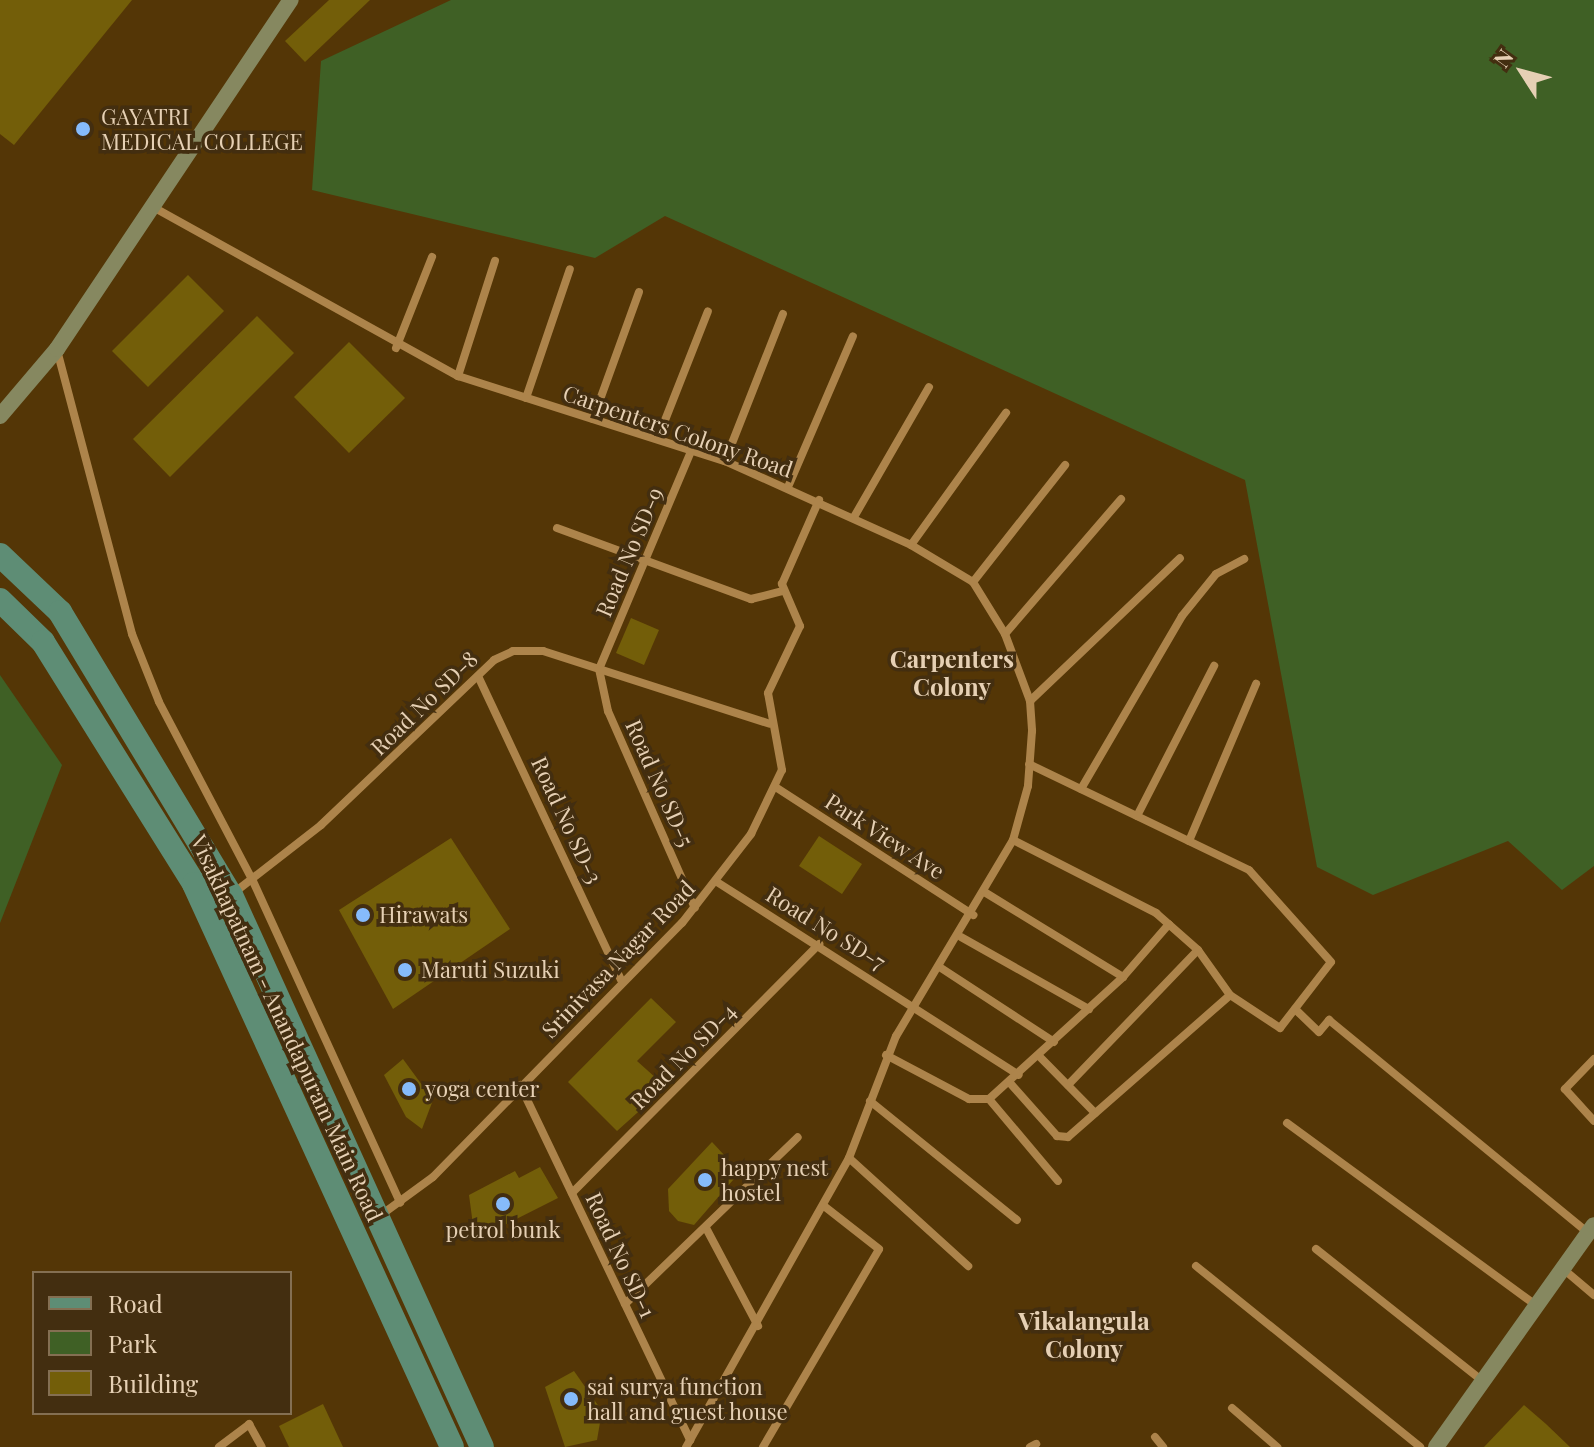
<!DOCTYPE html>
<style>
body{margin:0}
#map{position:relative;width:1594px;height:1447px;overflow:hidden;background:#543606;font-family:"Playfair Display",serif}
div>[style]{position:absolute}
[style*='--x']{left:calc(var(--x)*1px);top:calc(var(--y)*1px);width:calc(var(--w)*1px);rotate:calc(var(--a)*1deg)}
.green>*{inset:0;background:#3f6025}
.building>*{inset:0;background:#735e09}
.street>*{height:8px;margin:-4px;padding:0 4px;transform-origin:4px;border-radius:4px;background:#ad844b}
.secondary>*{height:16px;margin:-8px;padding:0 8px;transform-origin:8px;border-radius:8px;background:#868860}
.primary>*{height:24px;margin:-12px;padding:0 12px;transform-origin:12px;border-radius:12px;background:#5e8d75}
.dots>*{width:22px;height:22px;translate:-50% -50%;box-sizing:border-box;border:4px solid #432e10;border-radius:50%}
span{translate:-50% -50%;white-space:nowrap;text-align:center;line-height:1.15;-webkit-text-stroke:7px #432e10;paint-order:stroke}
.poi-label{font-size:22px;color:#e6d0b4}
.left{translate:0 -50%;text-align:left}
.street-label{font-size:22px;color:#e6d0b4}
.neighbourhood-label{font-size:24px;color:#e6d0b4;font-weight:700}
.legend{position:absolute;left:32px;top:1271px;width:260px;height:144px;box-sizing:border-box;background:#432e10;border:2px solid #846f52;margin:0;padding:10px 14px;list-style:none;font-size:24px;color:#e6d0b4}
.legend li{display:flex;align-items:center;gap:16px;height:40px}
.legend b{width:40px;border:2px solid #846f52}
.north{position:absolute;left:1482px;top:32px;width:80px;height:80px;-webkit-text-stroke:6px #432e10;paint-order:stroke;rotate:306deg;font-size:22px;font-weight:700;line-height:32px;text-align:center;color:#e6d0b4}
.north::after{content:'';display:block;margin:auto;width:28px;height:36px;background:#e6d0b4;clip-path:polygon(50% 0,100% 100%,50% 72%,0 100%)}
</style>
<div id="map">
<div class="green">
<div style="clip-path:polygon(451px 0,1594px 0,1594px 866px,1562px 890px,1508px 841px,1373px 895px,1317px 867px,1245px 480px,665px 216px,595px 258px,312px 190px,321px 61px)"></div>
<div style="clip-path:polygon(0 675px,62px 765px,0 923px)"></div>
</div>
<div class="building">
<div style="clip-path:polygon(0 0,132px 0,14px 145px,0 134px)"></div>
<div style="clip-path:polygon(329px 0,370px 0,305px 62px,285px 41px)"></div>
<div style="clip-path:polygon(188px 275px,224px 311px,148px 387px,112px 351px)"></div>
<div style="clip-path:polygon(257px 316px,294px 353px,170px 477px,133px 439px)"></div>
<div style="clip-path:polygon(349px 342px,405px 398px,349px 453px,294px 397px)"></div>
<div style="clip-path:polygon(631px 618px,659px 630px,644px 665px,616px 653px)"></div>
<div style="clip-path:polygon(819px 836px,862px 864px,842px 894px,799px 866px)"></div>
<div style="clip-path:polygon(451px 838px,510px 929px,393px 1009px,339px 910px)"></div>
<div style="clip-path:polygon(651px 998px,676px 1022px,637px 1061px,666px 1087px,617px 1131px,568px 1082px)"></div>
<div style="clip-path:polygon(403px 1059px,433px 1100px,422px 1129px,406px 1117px,384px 1075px)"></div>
<div style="clip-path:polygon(712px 1142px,740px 1172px,694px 1225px,678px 1221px,669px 1211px,668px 1189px)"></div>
<div style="clip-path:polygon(540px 1167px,558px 1198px,475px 1240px,469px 1195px,515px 1171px,519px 1178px)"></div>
<div style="clip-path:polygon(574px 1371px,602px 1411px,597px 1440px,565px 1447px,545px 1387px)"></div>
<div style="clip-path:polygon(323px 1404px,343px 1447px,289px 1447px,279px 1426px)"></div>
<div style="clip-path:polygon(1524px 1405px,1546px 1424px,1570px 1447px,1484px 1447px)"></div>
</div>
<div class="street">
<div style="--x:153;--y:207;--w:349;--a:29"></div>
<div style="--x:458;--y:376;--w:280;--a:17.7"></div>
<div style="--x:725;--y:461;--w:204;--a:24.3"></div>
<div style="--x:911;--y:545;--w:72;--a:30.8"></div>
<div style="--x:973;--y:582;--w:61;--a:58.4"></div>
<div style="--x:1005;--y:634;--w:72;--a:69.5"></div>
<div style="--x:1030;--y:701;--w:30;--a:86"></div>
<div style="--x:1032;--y:731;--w:55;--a:94.2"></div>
<div style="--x:1028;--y:786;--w:56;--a:105.5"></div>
<div style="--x:1013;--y:840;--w:228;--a:120.8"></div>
<div style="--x:896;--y:1036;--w:131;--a:111.1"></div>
<div style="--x:849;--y:1158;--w:332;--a:119.4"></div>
<div style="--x:396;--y:348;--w:98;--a:-68.4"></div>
<div style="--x:57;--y:350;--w:294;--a:75.2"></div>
<div style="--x:132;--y:634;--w:73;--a:68.3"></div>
<div style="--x:159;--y:702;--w:200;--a:62.3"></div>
<div style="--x:252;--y:879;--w:356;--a:65.4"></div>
<div style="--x:458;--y:376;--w:121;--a:-72.2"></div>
<div style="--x:526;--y:398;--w:136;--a:-71.2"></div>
<div style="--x:593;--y:419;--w:135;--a:-70.1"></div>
<div style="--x:658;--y:438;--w:136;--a:-68.5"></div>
<div style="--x:692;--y:449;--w:239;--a:112.9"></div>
<div style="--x:599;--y:669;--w:43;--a:77.9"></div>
<div style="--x:608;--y:711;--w:215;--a:66.2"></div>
<div style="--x:725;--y:461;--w:158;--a:-68.5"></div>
<div style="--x:788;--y:487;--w:164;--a:-66.7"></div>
<div style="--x:854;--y:517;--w:150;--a:-60"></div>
<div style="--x:557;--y:528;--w:207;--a:20.1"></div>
<div style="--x:751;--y:599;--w:30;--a:-14"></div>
<div style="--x:911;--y:545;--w:163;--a:-54.3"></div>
<div style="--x:973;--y:582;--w:149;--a:-51.8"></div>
<div style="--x:1005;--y:634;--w:178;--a:-49.3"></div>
<div style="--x:478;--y:676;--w:336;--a:64.8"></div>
<div style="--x:1030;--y:701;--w:207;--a:-43.6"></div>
<div style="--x:777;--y:788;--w:234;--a:32.9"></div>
<div style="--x:1081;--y:789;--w:200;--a:-59.7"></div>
<div style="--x:1182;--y:616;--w:54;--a:-51"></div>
<div style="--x:1216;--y:574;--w:32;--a:-28"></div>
<div style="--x:1137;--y:816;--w:169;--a:-62.8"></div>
<div style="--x:1013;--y:840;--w:161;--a:27"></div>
<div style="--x:1156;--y:913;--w:56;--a:41.4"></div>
<div style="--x:1198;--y:950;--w:55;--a:54.6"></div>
<div style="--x:1230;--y:995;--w:60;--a:33.4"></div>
<div style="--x:1280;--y:1028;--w:83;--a:-52.3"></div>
<div style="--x:1331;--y:962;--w:123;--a:-131.7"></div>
<div style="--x:1249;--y:870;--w:244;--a:-154.3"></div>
<div style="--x:1189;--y:841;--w:171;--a:-66.9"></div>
<div style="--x:717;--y:882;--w:358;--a:32.6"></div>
<div style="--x:235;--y:892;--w:109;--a:-37.9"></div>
<div style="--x:321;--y:825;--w:239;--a:-43.6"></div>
<div style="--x:494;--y:660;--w:21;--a:-25"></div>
<div style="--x:513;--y:651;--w:30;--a:0"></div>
<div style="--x:543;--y:651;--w:238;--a:17.8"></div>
<div style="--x:986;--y:893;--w:161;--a:31.5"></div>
<div style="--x:961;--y:937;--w:147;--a:29.4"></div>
<div style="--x:941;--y:968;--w:135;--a:33.2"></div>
<div style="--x:1295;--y:1009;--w:33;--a:44"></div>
<div style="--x:1319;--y:1032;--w:16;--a:-50"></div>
<div style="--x:1329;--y:1020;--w:335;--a:39.4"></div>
<div style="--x:886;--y:1055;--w:94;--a:27.9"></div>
<div style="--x:969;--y:1099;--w:20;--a:0"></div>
<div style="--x:989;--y:1099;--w:181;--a:-42.3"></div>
<div style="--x:1123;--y:977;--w:70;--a:-49"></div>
<div style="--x:1039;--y:1056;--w:80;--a:45.5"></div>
<div style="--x:1594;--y:1059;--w:42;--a:134"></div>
<div style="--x:1565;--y:1089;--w:43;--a:47.8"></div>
<div style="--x:1010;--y:1083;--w:71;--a:48.4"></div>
<div style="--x:1057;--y:1136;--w:11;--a:5"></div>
<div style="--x:1068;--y:1137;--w:215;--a:-41.2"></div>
<div style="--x:520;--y:1085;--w:394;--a:64.4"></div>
<div style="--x:1068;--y:1085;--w:187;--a:-46.1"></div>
<div style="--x:989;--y:1099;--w:107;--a:49.9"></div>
<div style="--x:870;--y:1101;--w:189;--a:39"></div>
<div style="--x:1287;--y:1123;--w:310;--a:36.2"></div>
<div style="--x:849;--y:1158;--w:161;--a:42.2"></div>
<div style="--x:572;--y:1193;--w:351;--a:-45.2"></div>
<div style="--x:381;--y:1215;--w:64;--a:-36.2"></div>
<div style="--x:433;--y:1177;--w:356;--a:-45.6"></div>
<div style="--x:682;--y:923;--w:113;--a:-52.2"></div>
<div style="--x:751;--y:834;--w:71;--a:-64.2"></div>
<div style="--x:782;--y:770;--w:78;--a:-100.3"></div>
<div style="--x:768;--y:693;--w:74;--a:-64.5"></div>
<div style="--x:800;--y:626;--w:46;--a:-113.2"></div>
<div style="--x:782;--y:584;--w:92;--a:-66.2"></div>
<div style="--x:706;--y:1228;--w:111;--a:62"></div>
<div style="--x:1316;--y:1249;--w:214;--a:38.4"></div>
<div style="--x:1196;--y:1266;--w:288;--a:38.9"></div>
<div style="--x:1562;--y:1268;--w:42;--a:40.2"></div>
<div style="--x:625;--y:1304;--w:240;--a:-44"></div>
<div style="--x:1232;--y:1408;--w:60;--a:40.9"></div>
<div style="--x:1155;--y:1437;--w:13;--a:51"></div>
<div style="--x:219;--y:1447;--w:38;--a:-37"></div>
<div style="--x:249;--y:1424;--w:26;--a:61"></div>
<div style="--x:763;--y:1447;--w:229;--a:-59.6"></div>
<div style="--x:879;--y:1249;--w:70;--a:-142"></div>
<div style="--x:1030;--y:1447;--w:7;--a:-27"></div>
</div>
<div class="secondary">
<div style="--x:0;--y:416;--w:88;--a:-49.6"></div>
<div style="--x:57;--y:349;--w:420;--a:-56.2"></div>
<div style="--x:1436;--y:1447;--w:272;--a:-54.6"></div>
</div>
<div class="primary">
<div style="--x:0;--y:555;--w:83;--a:43.5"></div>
<div style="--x:60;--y:612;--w:331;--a:58.9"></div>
<div style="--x:231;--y:895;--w:606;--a:65.55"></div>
<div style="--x:0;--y:600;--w:60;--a:44.3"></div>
<div style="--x:43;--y:642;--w:285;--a:58"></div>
<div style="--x:194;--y:884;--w:619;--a:65.38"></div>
</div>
<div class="dots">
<div style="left:83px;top:129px;background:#86bbfb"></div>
<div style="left:363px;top:915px;background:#86bbfb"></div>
<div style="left:405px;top:970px;background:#86bbfb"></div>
<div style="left:409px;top:1089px;background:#86bbfb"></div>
<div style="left:705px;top:1180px;background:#86bbfb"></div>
<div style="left:503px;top:1204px;background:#86bbfb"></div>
<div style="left:571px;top:1399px;background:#86bbfb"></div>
</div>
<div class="poi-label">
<span class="left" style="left:101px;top:129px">GAYATRI<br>MEDICAL COLLEGE</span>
<span class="left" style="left:379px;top:915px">Hirawats</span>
<span class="left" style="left:421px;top:970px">Maruti Suzuki</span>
<span class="left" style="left:425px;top:1089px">yoga center</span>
<span class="left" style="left:721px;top:1180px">happy nest<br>hostel</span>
<span style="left:503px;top:1230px">petrol bunk</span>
<span class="left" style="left:587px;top:1399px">sai surya function<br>hall and guest house</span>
</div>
<div class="street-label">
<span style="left:678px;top:431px;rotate:19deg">Carpenters Colony Road</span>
<span style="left:629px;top:552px;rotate:-67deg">Road No SD-9</span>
<span style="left:424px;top:703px;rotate:-44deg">Road No SD-8</span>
<span style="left:660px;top:783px;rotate:66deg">Road No SD-5</span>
<span style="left:567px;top:820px;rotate:65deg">Road No SD-3</span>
<span style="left:885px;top:836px;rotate:33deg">Park View Ave</span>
<span style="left:826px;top:928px;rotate:32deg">Road No SD-7</span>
<span style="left:618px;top:959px;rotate:-46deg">Srinivasa Nagar Road</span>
<span style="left:287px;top:1028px;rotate:65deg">Visakhapatnam - Anandapuram Main Road</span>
<span style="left:683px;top:1056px;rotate:-45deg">Road No SD-4</span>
<span style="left:621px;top:1255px;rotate:65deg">Road No SD-1</span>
</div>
<div class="neighbourhood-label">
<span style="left:952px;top:673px">Carpenters<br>Colony</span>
<span style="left:1084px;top:1335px">Vikalangula<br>Colony</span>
</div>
<ul class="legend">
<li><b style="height:10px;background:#5e8d75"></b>Road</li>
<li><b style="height:22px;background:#3f6025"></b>Park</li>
<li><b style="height:22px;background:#735e09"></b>Building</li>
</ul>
<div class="north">N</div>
</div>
